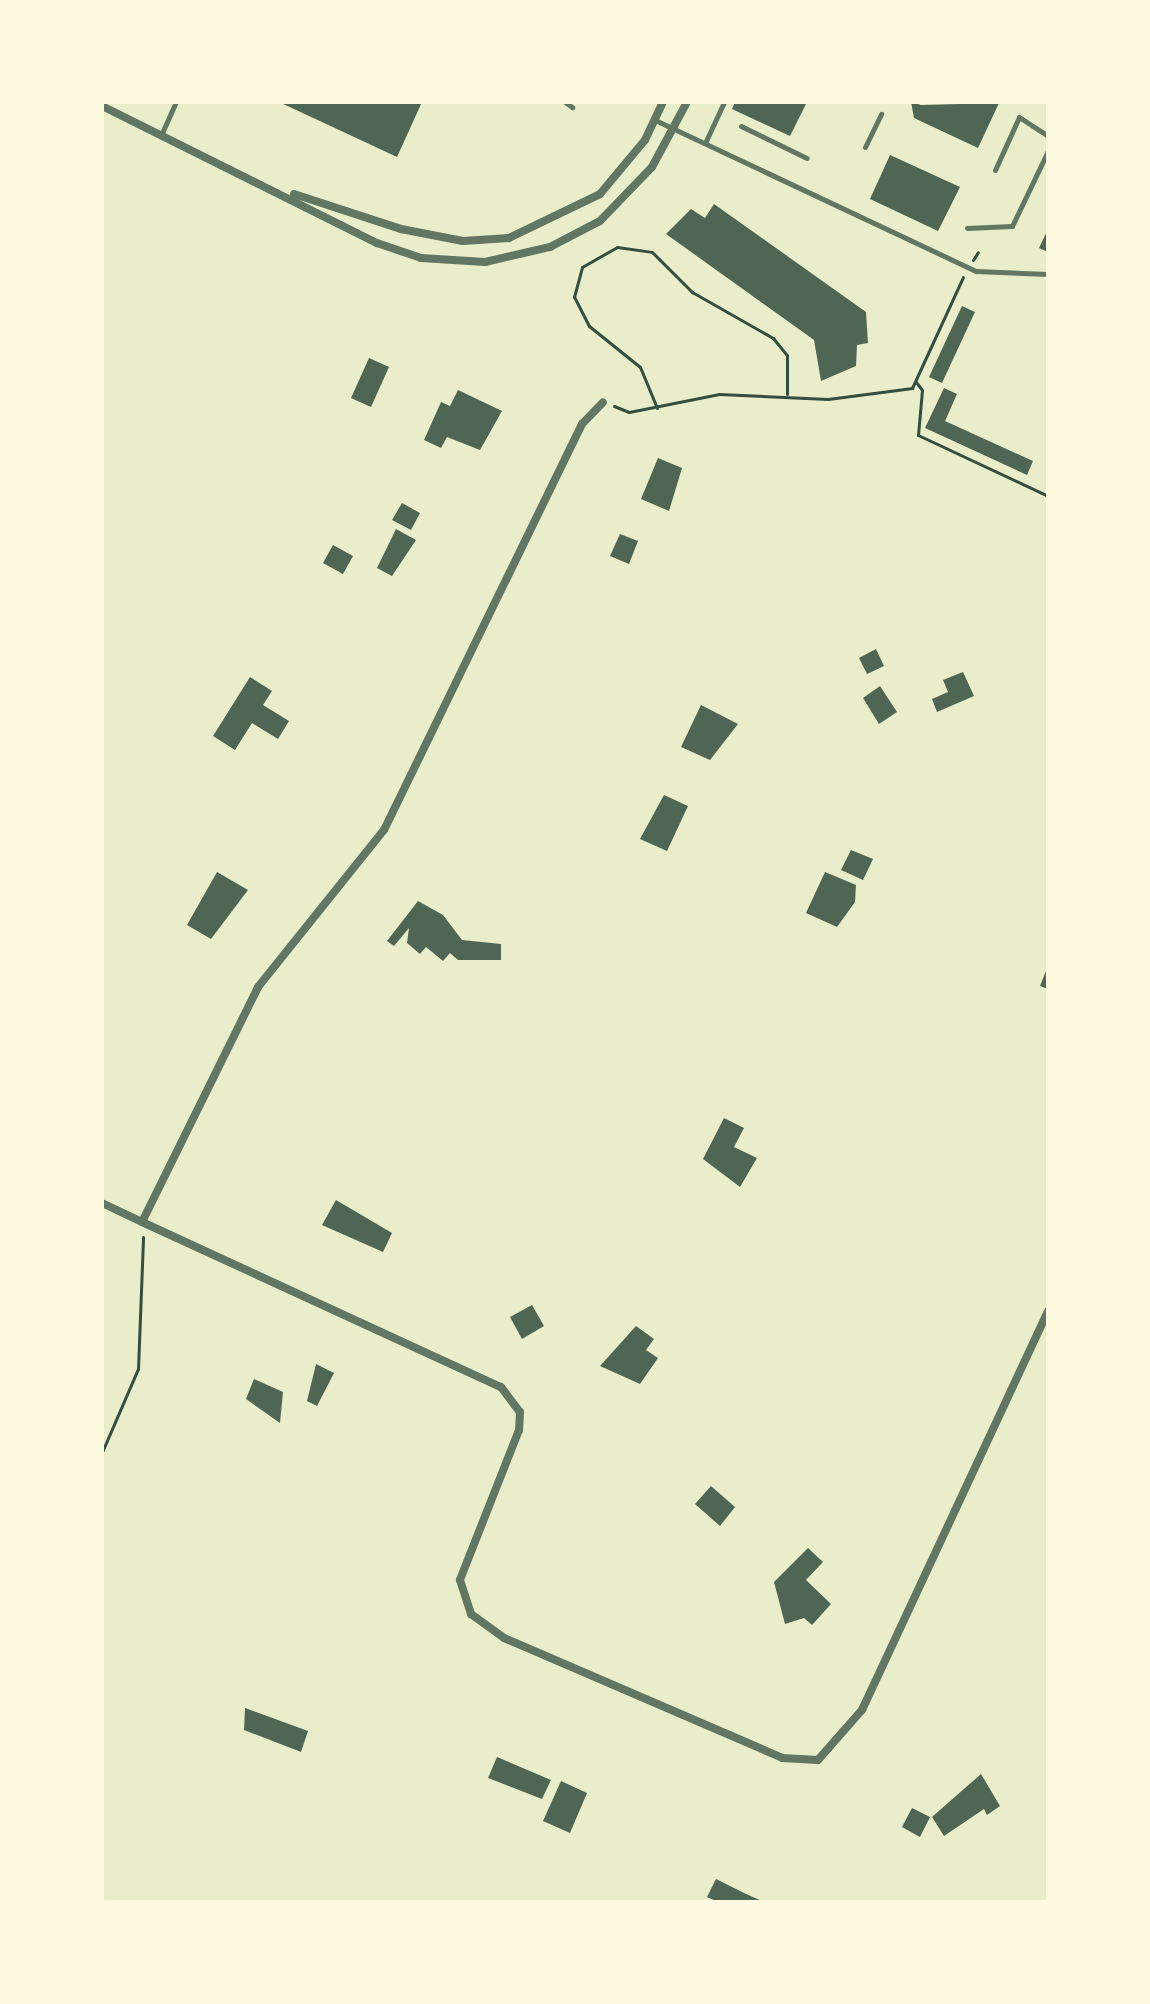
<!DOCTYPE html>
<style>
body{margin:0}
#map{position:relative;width:1150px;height:2004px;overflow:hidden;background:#e9edc9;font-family:Poppins,sans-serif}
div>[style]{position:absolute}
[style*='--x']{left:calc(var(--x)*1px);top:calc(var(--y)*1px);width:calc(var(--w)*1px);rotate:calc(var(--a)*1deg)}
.building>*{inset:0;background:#4f6655}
.path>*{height:3px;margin:-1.5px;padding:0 1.5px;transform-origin:1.5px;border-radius:1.5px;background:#344e41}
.service>*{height:5px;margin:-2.5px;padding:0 2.5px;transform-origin:2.5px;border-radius:2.5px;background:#617663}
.minor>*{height:8px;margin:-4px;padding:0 4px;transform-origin:4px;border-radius:4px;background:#617663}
span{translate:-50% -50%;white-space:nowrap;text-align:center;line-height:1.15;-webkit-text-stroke:7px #fefae0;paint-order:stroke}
.frame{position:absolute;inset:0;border:104px solid #fefae0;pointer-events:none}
</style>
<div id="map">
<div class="building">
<div style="clip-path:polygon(279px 102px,422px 102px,397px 157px)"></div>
<div style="clip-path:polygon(735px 102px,807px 102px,790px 136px,732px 109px)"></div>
<div style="clip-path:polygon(911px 102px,921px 105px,999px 103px,978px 148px,914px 118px)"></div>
<div style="clip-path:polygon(890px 155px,960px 187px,938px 231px,870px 199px)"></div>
<div style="clip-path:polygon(714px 204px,866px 312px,868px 343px,857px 345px,856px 366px,821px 381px,814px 340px,666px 234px,691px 209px,705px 218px)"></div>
<div style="clip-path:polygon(1048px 229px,1048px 252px,1039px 248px)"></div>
<div style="clip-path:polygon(962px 306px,975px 312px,942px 383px,929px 377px)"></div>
<div style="clip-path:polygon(369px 358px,389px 367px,371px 407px,351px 398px)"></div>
<div style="clip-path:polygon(944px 388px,957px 394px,945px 421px,1033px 461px,1027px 475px,925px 428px)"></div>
<div style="clip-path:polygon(458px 390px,502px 411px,480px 450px,447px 437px,441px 448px,424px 440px,441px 402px,450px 406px)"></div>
<div style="clip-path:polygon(658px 458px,682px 468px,669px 511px,641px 499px)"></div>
<div style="clip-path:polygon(402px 503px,420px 513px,411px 530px,392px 520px)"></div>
<div style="clip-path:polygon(396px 529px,416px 540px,392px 576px,377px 568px)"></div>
<div style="clip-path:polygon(620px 534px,638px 541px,629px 564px,610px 556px)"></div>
<div style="clip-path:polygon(333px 545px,353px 556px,343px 574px,323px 563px)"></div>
<div style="clip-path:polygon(876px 649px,884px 666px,867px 674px,859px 658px)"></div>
<div style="clip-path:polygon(963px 672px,974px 696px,937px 712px,932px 699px,948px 692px,943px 680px)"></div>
<div style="clip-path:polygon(250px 677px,272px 691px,263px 705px,289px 721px,278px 739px,252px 723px,235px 750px,213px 736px)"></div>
<div style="clip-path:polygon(880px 686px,897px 712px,879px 724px,863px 698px)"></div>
<div style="clip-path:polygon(701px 705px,738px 724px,710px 760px,681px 747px)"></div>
<div style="clip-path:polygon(664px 795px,688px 806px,667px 851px,640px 839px)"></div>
<div style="clip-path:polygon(851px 850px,873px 859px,863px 880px,841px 870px)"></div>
<div style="clip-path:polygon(217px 872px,248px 890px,211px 939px,187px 925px)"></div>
<div style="clip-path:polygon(825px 872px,856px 885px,855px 902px,837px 927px,806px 913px)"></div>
<div style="clip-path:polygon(418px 901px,443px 915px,462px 940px,501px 944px,501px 960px,458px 960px,450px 953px,443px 961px,426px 947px,420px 954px,407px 943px,409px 928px,394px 946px,387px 941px)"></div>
<div style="clip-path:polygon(1048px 966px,1048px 989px,1040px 986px)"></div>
<div style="clip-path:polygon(724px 1118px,744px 1128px,734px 1147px,757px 1158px,740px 1187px,703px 1159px)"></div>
<div style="clip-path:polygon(336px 1200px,392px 1233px,383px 1252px,322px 1225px)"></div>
<div style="clip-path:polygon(532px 1305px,544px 1326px,522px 1339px,510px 1317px)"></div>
<div style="clip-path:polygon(636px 1326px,654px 1339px,646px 1350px,658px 1358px,640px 1384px,600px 1366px)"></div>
<div style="clip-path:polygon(316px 1364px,334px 1373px,317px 1406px,307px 1401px)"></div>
<div style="clip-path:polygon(254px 1379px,283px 1392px,280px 1423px,246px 1399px)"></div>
<div style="clip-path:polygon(711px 1486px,735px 1507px,720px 1526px,695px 1504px)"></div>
<div style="clip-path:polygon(808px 1548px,823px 1562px,806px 1580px,831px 1604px,812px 1625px,804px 1618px,785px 1624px,774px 1582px)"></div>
<div style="clip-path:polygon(245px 1708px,308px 1731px,301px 1752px,244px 1730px)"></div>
<div style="clip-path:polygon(497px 1757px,551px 1780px,542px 1799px,488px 1778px)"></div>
<div style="clip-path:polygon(981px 1774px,1000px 1806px,987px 1815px,984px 1809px,944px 1836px,932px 1817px)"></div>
<div style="clip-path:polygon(561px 1781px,587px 1793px,570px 1833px,543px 1821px)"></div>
<div style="clip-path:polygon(912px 1808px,930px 1817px,920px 1837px,902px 1827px)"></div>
<div style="clip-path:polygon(716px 1879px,744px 1893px,764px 1902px,718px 1902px,707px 1897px)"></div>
</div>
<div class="path">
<div style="--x:973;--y:260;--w:9;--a:-58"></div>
<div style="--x:916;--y:382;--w:10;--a:53"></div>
<div style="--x:922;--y:390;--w:45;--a:95.1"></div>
<div style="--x:918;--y:435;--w:144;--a:25.1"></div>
<div style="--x:614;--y:406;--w:16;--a:22"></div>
<div style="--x:629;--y:412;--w:92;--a:-11.3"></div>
<div style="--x:719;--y:394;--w:109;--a:2.6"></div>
<div style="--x:828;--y:399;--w:85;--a:-7.5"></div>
<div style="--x:912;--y:388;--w:122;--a:-65.3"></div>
<div style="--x:657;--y:408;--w:44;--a:-112.5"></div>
<div style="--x:640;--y:367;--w:65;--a:-141.2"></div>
<div style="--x:589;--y:326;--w:33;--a:-117"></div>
<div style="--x:574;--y:297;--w:31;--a:-75"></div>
<div style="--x:582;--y:267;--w:40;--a:-29.7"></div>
<div style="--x:617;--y:247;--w:35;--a:8"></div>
<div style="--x:652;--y:252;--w:57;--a:45"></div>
<div style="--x:692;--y:292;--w:93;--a:29.6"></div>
<div style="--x:773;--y:338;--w:22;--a:51"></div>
<div style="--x:787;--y:355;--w:39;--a:90"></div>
<div style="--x:102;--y:1452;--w:90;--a:-66.6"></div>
<div style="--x:138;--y:1369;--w:132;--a:-87.8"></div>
</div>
<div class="service">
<div style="--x:565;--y:102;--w:9;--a:36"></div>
<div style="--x:655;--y:120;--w:355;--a:25.2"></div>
<div style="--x:976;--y:271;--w:72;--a:2.4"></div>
<div style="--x:741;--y:126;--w:73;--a:25.9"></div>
<div style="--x:162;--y:133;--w:34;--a:-66"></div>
<div style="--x:705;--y:143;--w:45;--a:-65.1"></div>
<div style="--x:865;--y:147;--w:37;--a:-64"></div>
<div style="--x:995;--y:170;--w:58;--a:-65.6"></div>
<div style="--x:1019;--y:117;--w:35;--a:33"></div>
<div style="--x:967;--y:228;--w:45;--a:-2.5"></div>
<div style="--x:1012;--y:226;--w:83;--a:-64.4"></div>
</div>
<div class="minor">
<div style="--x:102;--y:106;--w:307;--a:26.5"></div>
<div style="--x:377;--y:243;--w:46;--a:18.8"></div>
<div style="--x:421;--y:258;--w:64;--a:3.6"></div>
<div style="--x:485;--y:262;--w:67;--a:-13"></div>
<div style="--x:550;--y:247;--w:56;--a:-27.5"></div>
<div style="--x:600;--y:221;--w:75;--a:-46.1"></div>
<div style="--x:652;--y:167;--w:74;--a:-61.7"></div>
<div style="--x:294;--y:194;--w:113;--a:18.1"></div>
<div style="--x:401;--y:229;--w:63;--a:11"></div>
<div style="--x:463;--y:241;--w:46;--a:-3.7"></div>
<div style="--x:509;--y:238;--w:101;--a:-25.8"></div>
<div style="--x:600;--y:194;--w:70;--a:-50.2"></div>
<div style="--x:645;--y:140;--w:42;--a:-64.7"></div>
<div style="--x:102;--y:1203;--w:44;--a:25.4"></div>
<div style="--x:142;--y:1222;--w:262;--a:-63.7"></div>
<div style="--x:258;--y:987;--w:201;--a:-51.3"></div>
<div style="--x:384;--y:830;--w:452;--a:-64"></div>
<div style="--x:582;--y:424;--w:30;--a:-46"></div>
<div style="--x:142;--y:1222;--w:395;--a:24.7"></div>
<div style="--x:501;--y:1387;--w:31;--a:53"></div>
<div style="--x:520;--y:1412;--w:18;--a:93"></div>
<div style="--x:519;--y:1430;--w:161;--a:111.5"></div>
<div style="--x:460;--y:1580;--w:36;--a:72"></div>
<div style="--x:471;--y:1614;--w:41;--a:36"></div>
<div style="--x:504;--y:1638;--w:303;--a:23.3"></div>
<div style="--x:782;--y:1758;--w:36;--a:3"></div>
<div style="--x:818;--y:1760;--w:67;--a:-48.7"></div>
<div style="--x:862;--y:1710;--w:440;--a:-65"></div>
</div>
<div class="frame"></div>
</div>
